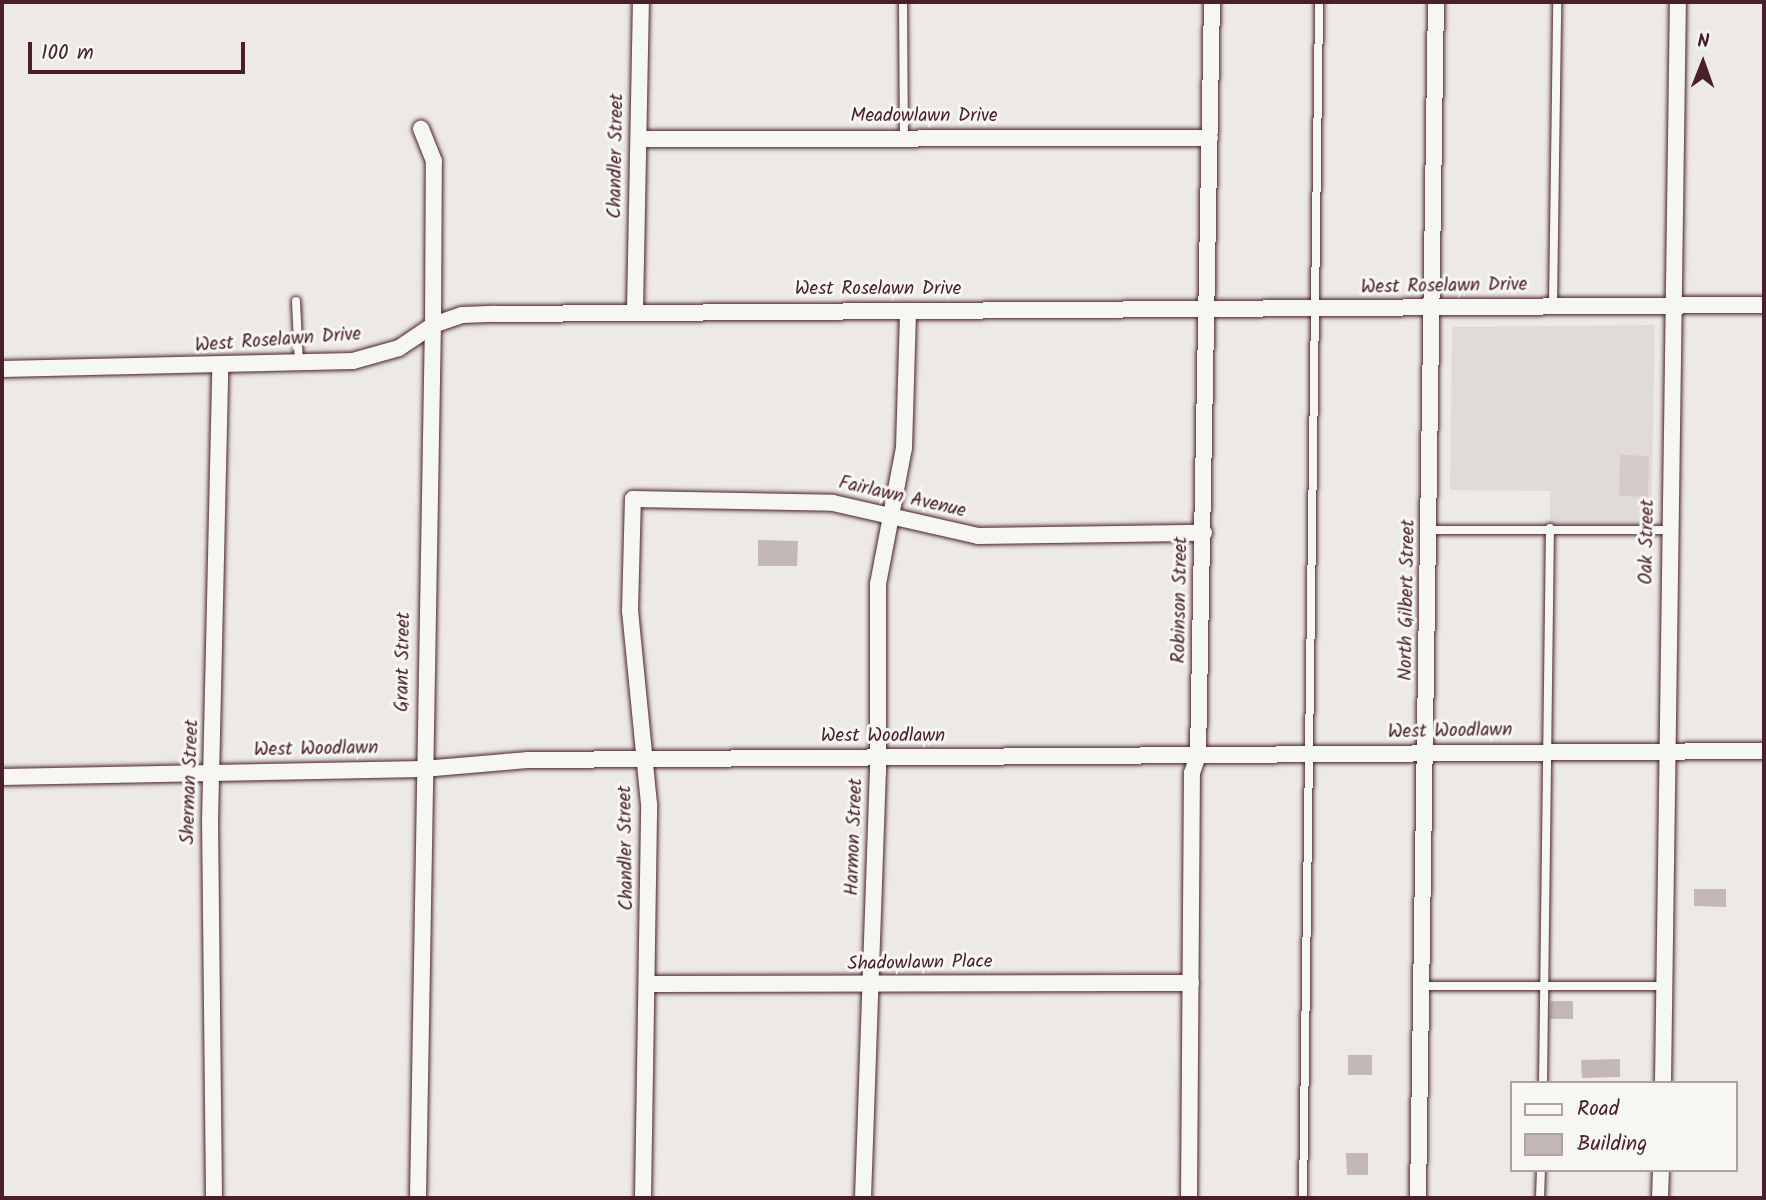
<!DOCTYPE html>
<style>
body{margin:0}
#map{position:relative;width:1766px;height:1200px;overflow:hidden;background:#ece9e6;font-family:Kalam,sans-serif}
div>[style]{position:absolute}
[style*='--x']{left:calc(var(--x)*1px);top:calc(var(--y)*1px);width:calc(var(--w)*1px);rotate:calc(var(--a)*1deg)}
.built>*{inset:0;background:#e0dad8}
.green>*{inset:0;background:#d4cbca}
.building>*{inset:0;background:#c4b7b7}
.roads{filter:drop-shadow(0 0 2px #4a1f2b) drop-shadow(0 0 2px #4a1f2b)}
.service>*{height:8px;margin:-4px;padding:0 4px;transform-origin:4px;border-radius:4px;background:#f6f6f2}
.minor>*{height:16px;margin:-8px;padding:0 8px;transform-origin:8px;border-radius:8px;background:#f6f6f2}
span{translate:-50% -50%;white-space:nowrap;text-align:center;line-height:1.15;-webkit-text-stroke:6px #f6f6f2;paint-order:stroke}
.street-label{font-size:19px;color:#4a1f2b}
.frame{position:absolute;inset:0;border:4px solid #4a1f2b;pointer-events:none}
.legend{position:absolute;left:1510px;top:1081px;width:228px;height:91px;box-sizing:border-box;background:#f6f6f2;border:2px solid #b1a0a2;margin:0;padding:9px 12px;list-style:none;font-size:21px;color:#4a1f2b}
.legend li{display:flex;align-items:center;gap:14px;height:35px}
.legend b{width:35px;border:2px solid #b1a0a2}
.north{position:absolute;left:1668px;top:28px;width:70px;height:70px;-webkit-text-stroke:5px #f6f6f2;paint-order:stroke;rotate:1deg;font-size:19px;font-weight:700;line-height:28px;text-align:center;color:#4a1f2b}
.north::after{content:'';display:block;margin:auto;width:24px;height:32px;background:#4a1f2b;clip-path:polygon(50% 0,100% 100%,50% 72%,0 100%)}
.scale{position:absolute;left:28px;top:42px;width:217px;height:32px;box-sizing:border-box;border:4px solid #4a1f2b;border-top:0;padding-left:9px;font-size:21px;line-height:24px;white-space:nowrap;color:#4a1f2b;-webkit-text-stroke:5px #f6f6f2;paint-order:stroke}
</style>
<div id="map">
<div class="built">
<div style="clip-path:polygon(1655px 325px,1651px 529px,1550px 528px,1550px 491px,1450px 490px,1452px 327px)"></div>
</div>
<div class="green">
<div style="clip-path:polygon(1620px 455px,1649px 456px,1648px 497px,1619px 496px)"></div>
</div>
<div class="building">
<div style="clip-path:polygon(758px 540px,798px 541px,797px 566px,758px 566px)"></div>
<div style="clip-path:polygon(1694px 889px,1726px 889px,1726px 907px,1694px 906px)"></div>
<div style="clip-path:polygon(1551px 1001px,1573px 1001px,1573px 1019px,1550px 1019px)"></div>
<div style="clip-path:polygon(1348px 1055px,1372px 1055px,1372px 1075px,1348px 1075px)"></div>
<div style="clip-path:polygon(1620px 1059px,1620px 1077px,1582px 1078px,1581px 1060px)"></div>
<div style="clip-path:polygon(1346px 1153px,1368px 1153px,1368px 1175px,1347px 1175px)"></div>
</div>
<div class="roads">
<div class="service">
<div style="--x:903;--y:2;--w:135;--a:89.6"></div>
<div style="--x:296;--y:301;--w:63;--a:87.3"></div>
<div style="--x:1553;--y:306;--w:304;--a:-89.2"></div>
<div style="--x:1430;--y:530;--w:239;--a:0"></div>
<div style="--x:1422;--y:986;--w:242;--a:0"></div>
<div style="--x:1543;--y:1083;--w:555;--a:-89.28"></div>
<div style="--x:1303;--y:1198;--w:1196;--a:-89.23"></div>
<div style="--x:1540;--y:1198;--w:28;--a:-88"></div>
</div>
<div class="minor">
<div style="--x:639;--y:139;--w:571;--a:-0.1"></div>
<div style="--x:635;--y:311;--w:309;--a:-88.9"></div>
<div style="--x:2;--y:369;--w:351;--a:-1.3"></div>
<div style="--x:353;--y:361;--w:48;--a:-15.8"></div>
<div style="--x:399;--y:348;--w:41;--a:-34.1"></div>
<div style="--x:433;--y:325;--w:31;--a:-19"></div>
<div style="--x:462;--y:315;--w:33;--a:-2"></div>
<div style="--x:495;--y:314;--w:1269;--a:-0.41"></div>
<div style="--x:2;--y:777;--w:421;--a:-1.1"></div>
<div style="--x:423;--y:769;--w:104;--a:-4.9"></div>
<div style="--x:527;--y:760;--w:1237;--a:-0.42"></div>
<div style="--x:649;--y:984;--w:542;--a:-0.11"></div>
<div style="--x:1663;--y:1083;--w:1081;--a:-89.21"></div>
<div style="--x:214;--y:1198;--w:376;--a:-90.6"></div>
<div style="--x:210;--y:822;--w:455;--a:-88.7"></div>
<div style="--x:418;--y:1198;--w:873;--a:-89.02"></div>
<div style="--x:433;--y:325;--w:164;--a:-89.7"></div>
<div style="--x:434;--y:161;--w:35;--a:-112"></div>
<div style="--x:643;--y:1198;--w:394;--a:-89.1"></div>
<div style="--x:649;--y:804;--w:194;--a:-95.6"></div>
<div style="--x:630;--y:611;--w:112;--a:-88.5"></div>
<div style="--x:633;--y:499;--w:200;--a:1.1"></div>
<div style="--x:833;--y:503;--w:149;--a:12.8"></div>
<div style="--x:978;--y:536;--w:226;--a:-0.8"></div>
<div style="--x:863;--y:1198;--w:425;--a:-88"></div>
<div style="--x:878;--y:773;--w:189;--a:-90"></div>
<div style="--x:878;--y:584;--w:138;--a:-79.2"></div>
<div style="--x:904;--y:448;--w:136;--a:-88.3"></div>
<div style="--x:1189;--y:1198;--w:425;--a:-89.6"></div>
<div style="--x:1192;--y:773;--w:18;--a:-71"></div>
<div style="--x:1198;--y:756;--w:754;--a:-88.94"></div>
<div style="--x:1418;--y:1198;--w:1196;--a:-89.14"></div>
<div style="--x:1660;--y:1198;--w:28;--a:-88"></div>
</div>
</div>
<div class="street-label">
<span style="left:924px;top:117px">Meadowlawn Drive</span>
<span style="left:617px;top:156px;rotate:-89deg">Chandler Street</span>
<span style="left:1444px;top:287px;rotate:-1deg">West Roselawn Drive</span>
<span style="left:878px;top:290px">West Roselawn Drive</span>
<span style="left:278px;top:341px;rotate:-4deg">West Roselawn Drive</span>
<span style="left:902px;top:498px;rotate:13deg">Fairlawn Avenue</span>
<span style="left:1648px;top:542px;rotate:-89deg">Oak Street</span>
<span style="left:1181px;top:600px;rotate:-89deg">Robinson Street</span>
<span style="left:1408px;top:600px;rotate:-89deg">North Gilbert Street</span>
<span style="left:404px;top:662px;rotate:-89deg">Grant Street</span>
<span style="left:1450px;top:732px;rotate:-1deg">West Woodlawn</span>
<span style="left:883px;top:737px">West Woodlawn</span>
<span style="left:316px;top:750px;rotate:-1deg">West Woodlawn</span>
<span style="left:191px;top:782px;rotate:-88deg">Sherman Street</span>
<span style="left:855px;top:837px;rotate:-88deg">Harmon Street</span>
<span style="left:627px;top:848px;rotate:-91deg">Chandler Street</span>
<span style="left:920px;top:964px;rotate:-1deg">Shadowlawn Place</span>
</div>
<div class="frame"></div>
<ul class="legend">
<li><b style="height:9px;background:#f6f6f2"></b>Road</li>
<li><b style="height:19px;background:#c4b7b7"></b>Building</li>
</ul>
<div class="north">N</div>
<div class="scale">100 m</div>
</div>
